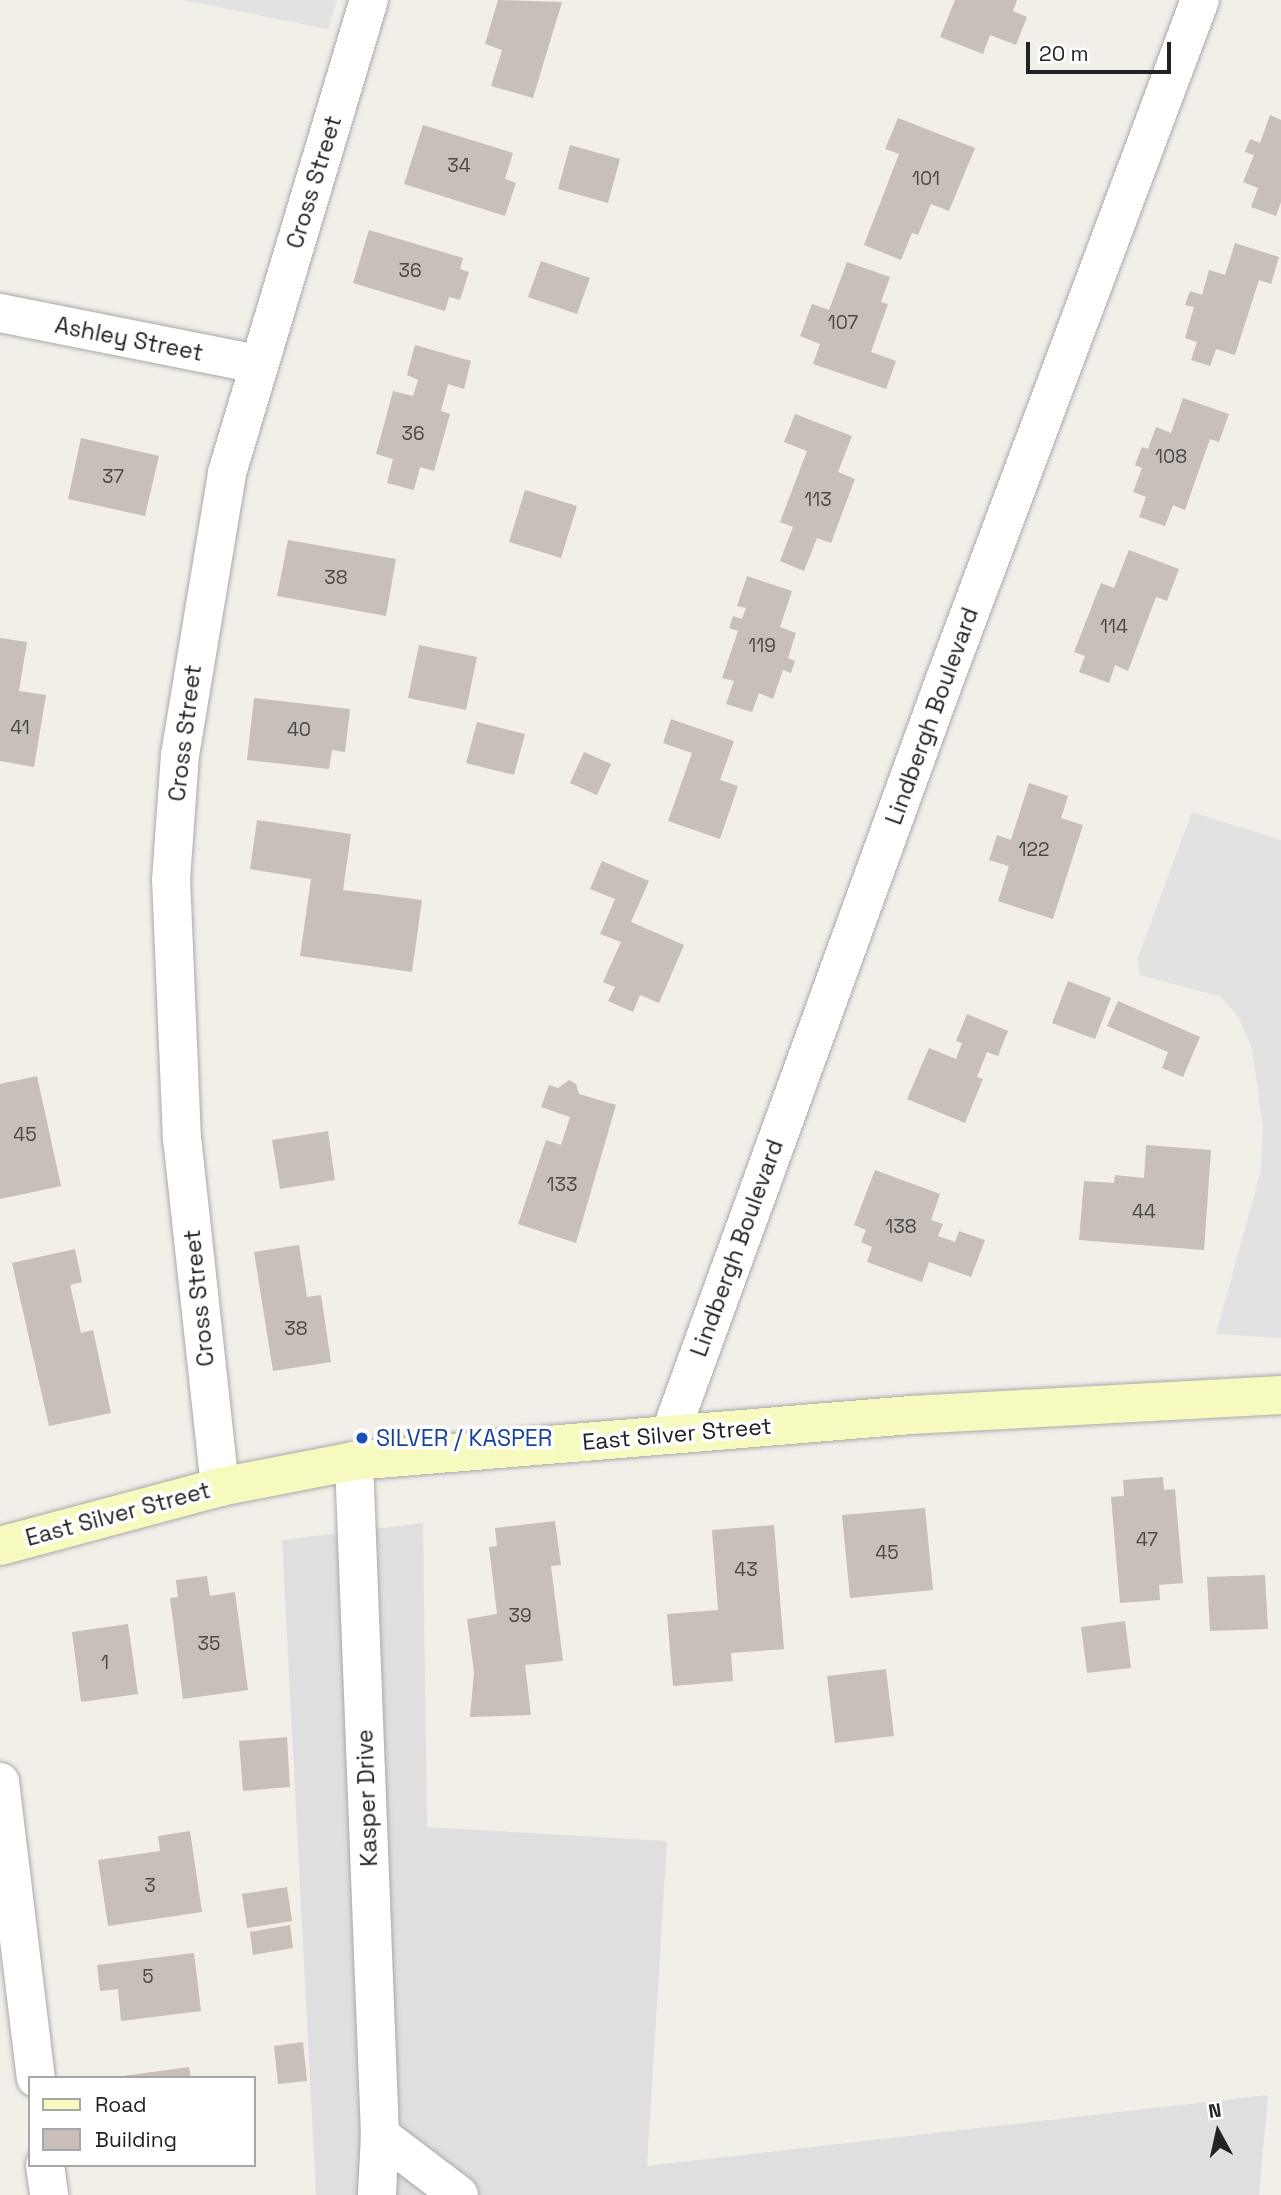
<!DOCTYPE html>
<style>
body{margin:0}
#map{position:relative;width:1281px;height:2195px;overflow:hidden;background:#f2efe9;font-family:"Space Grotesk",sans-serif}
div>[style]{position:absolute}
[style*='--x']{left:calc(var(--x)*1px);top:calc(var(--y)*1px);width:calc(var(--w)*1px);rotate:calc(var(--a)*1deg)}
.residential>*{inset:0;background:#e0dfdf}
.parking>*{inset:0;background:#e2e2e2}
.building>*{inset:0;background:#c7bfb8}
.roads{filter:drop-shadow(0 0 2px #a9a9a9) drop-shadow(0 0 2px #a9a9a9)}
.minor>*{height:38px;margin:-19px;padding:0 19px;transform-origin:19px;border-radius:19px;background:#fff}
.secondary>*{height:38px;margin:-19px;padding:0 19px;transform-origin:19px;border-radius:19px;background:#f7fabf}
.dots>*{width:19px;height:19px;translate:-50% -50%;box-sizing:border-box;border:4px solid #fff;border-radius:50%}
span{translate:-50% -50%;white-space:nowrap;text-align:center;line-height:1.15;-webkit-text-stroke:7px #fff;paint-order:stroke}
.number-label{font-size:19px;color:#4b4948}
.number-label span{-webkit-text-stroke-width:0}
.street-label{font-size:23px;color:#222}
.transit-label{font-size:23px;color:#164399}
.left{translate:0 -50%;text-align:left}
.legend{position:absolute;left:28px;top:2076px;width:228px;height:91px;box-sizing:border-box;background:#fff;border:2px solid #a7a7a7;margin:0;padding:9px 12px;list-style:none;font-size:21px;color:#222}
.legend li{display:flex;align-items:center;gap:14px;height:35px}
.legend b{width:35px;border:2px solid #a7a7a7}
.north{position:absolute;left:1183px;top:2097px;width:70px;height:70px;-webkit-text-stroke:5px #fff;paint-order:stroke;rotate:352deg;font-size:19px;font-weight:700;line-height:28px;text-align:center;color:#222}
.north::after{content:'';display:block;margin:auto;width:24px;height:32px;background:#222;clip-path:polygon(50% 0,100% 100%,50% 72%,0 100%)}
.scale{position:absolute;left:1026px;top:42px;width:145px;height:32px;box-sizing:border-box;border:4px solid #222;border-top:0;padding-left:9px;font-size:21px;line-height:24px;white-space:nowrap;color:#222;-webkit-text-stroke:5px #fff;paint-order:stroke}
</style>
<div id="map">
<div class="residential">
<div style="clip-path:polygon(423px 1523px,427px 1827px,667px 1841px,647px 2166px,1268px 2095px,1259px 2195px,316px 2195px,282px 1540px)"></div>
</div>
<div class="parking">
<div style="clip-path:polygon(183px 0,337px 0,328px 29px)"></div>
<div style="clip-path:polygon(1192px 812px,1281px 840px,1281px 1338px,1216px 1334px,1261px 1170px,1263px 1127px,1252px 1049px,1238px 1016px,1221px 997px,1140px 975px,1137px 960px)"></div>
</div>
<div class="building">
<div style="clip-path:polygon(498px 0,562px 2px,533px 98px,491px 86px,502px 50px,485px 44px)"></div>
<div style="clip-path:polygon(955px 0,1017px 0,1013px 11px,1027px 17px,1016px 45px,990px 35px,983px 54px,940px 37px)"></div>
<div style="clip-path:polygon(1270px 115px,1281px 120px,1281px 202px,1276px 216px,1251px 207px,1258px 188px,1243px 182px,1254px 155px,1245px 152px,1250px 139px,1260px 143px)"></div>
<div style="clip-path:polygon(898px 118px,975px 148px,949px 211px,931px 204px,918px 235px,912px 233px,901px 260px,864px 245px,899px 154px,885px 149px)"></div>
<div style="clip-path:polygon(423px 125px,513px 153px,505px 179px,516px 183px,505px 216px,404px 184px)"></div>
<div style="clip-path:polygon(570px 145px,620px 159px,608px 203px,558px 189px)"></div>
<div style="clip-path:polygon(369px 230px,463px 258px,460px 269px,469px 272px,460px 300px,449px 297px,445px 311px,353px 283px)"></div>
<div style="clip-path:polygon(1235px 243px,1279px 257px,1271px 284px,1259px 280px,1235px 355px,1216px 349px,1210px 366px,1191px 360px,1197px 342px,1185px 338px,1194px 307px,1185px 305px,1190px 291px,1202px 295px,1209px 270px,1225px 275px)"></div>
<div style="clip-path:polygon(541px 261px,590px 278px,577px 314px,528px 297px)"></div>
<div style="clip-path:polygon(847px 262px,890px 277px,881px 302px,888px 304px,871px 352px,896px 361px,886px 389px,813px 364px,820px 344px,800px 336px,812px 304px,829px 310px)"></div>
<div style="clip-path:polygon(415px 345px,471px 361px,464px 389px,448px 384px,441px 411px,450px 414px,434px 471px,420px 467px,414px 490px,387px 483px,393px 459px,376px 454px,393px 391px,413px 396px,418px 380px,407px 375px)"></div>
<div style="clip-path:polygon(1183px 398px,1229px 414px,1219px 442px,1210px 439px,1185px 510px,1173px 505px,1165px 526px,1139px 517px,1146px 497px,1133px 492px,1142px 468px,1135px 465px,1142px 447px,1148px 449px,1156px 427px,1171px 433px)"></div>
<div style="clip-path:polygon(795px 414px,852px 436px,838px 472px,855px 479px,831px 543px,817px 538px,804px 571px,780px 561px,793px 527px,780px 522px,807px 451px,784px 442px)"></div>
<div style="clip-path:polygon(81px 438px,159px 456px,145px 516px,68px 499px)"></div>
<div style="clip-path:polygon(525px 490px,577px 506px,561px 558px,509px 542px)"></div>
<div style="clip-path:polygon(288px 540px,396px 559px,386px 616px,277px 596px)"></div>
<div style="clip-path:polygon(1129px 550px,1179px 569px,1167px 601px,1156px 597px,1128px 671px,1115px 665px,1109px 683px,1079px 672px,1085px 656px,1074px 652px,1101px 583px,1114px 588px)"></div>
<div style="clip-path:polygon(747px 576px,792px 591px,780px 627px,796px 633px,788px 658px,795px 661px,791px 673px,783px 670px,773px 699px,759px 693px,752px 712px,726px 704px,734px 681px,722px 678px,738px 631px,729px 628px,733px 616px,742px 619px,746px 608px,737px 606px)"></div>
<div style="clip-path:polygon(0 638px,27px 642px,19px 691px,46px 695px,34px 767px,0 761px)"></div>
<div style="clip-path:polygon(419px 645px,477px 657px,466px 710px,408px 698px)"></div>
<div style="clip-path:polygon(254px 698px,350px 709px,345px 752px,332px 750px,329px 769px,247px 760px)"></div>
<div style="clip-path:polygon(671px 719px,734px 741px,720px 780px,738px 786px,720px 839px,668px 821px,692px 753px,663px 743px)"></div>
<div style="clip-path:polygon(477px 722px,525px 734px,514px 775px,466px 763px)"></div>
<div style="clip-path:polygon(584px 752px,611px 764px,597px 795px,570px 783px)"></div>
<div style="clip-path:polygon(1029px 783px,1068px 796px,1061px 818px,1083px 825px,1053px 919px,998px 901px,1009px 866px,989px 860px,997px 835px,1011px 840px)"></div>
<div style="clip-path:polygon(257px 820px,351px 834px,343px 890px,422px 900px,412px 972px,300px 956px,311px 879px,250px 869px)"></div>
<div style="clip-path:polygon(602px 861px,649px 881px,631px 922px,684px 945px,659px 1003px,640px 995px,633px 1012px,608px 1001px,615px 987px,603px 982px,621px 942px,600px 934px,615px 899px,590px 889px)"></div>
<div style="clip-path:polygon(1068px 981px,1111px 998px,1095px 1039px,1052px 1023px)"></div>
<div style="clip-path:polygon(1118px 1001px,1200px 1037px,1183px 1077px,1162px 1068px,1168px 1052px,1107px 1026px)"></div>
<div style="clip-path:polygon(967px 1014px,1008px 1031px,998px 1056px,987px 1052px,977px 1077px,983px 1079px,965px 1123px,907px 1099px,929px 1048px,956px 1059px,962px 1043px,956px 1041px)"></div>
<div style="clip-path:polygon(37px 1076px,61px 1186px,0 1199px,0 1084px)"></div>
<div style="clip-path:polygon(569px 1080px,576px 1084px,579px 1094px,616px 1105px,576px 1243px,518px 1224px,546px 1140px,561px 1145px,570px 1117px,541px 1107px,549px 1085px,558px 1088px)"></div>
<div style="clip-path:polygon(328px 1131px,335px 1180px,280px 1189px,272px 1140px)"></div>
<div style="clip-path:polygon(1146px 1145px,1211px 1150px,1204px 1250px,1079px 1240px,1084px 1181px,1114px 1183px,1115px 1175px,1144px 1178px)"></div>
<div style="clip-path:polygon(875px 1170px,940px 1194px,931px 1220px,943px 1224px,938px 1236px,955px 1242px,959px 1231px,985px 1240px,971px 1277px,929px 1262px,922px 1282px,867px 1262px,872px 1247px,861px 1242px,866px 1230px,854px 1225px)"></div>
<div style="clip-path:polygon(299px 1245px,307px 1297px,321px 1295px,331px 1362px,273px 1371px,254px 1252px)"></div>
<div style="clip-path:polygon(75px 1249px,82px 1282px,70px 1285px,81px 1333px,93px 1330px,111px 1413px,49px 1426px,12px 1263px)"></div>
<div style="clip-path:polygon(1163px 1477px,1164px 1490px,1175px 1489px,1183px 1583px,1159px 1585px,1160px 1600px,1120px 1603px,1111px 1497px,1124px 1496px,1123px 1480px)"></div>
<div style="clip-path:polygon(925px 1508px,933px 1590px,850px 1598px,842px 1515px)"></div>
<div style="clip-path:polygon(555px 1521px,561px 1565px,551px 1566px,563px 1661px,525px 1665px,531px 1715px,470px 1717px,474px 1672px,467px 1619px,497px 1614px,489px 1547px,497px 1546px,495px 1528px)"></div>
<div style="clip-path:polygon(774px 1525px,784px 1649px,731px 1653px,733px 1681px,673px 1686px,667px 1614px,718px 1610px,712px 1530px)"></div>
<div style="clip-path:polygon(1265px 1575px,1268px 1629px,1210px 1631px,1207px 1577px)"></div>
<div style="clip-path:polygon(207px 1576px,210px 1596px,235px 1592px,248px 1690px,183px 1699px,170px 1598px,178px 1597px,176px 1580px)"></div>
<div style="clip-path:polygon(1125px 1621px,1131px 1668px,1087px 1673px,1081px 1627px)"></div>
<div style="clip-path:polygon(128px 1624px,138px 1694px,81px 1702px,72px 1632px)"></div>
<div style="clip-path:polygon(886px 1669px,894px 1736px,835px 1743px,827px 1676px)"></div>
<div style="clip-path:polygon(287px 1737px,290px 1787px,243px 1791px,239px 1741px)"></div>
<div style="clip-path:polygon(190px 1831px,202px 1912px,108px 1926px,98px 1860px,160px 1851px,158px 1836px)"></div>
<div style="clip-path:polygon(287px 1887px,292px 1921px,247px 1928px,242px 1894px)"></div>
<div style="clip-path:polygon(290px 1925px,293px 1948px,253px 1955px,250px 1932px)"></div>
<div style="clip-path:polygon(194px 1953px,201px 2011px,121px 2021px,118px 1989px,100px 1991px,97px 1965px)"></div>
<div style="clip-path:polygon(303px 2042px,307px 2081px,278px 2084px,274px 2046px)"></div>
<div style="clip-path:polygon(189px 2067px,191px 2078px,123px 2078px,123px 2076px)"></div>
</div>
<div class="roads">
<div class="minor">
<div style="--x:0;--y:313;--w:263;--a:11.2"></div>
<div style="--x:670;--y:1434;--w:804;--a:-69.99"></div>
<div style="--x:945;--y:679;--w:725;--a:-69.42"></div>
<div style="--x:354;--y:1461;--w:675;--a:87.79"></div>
<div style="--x:380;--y:2135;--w:60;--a:92.9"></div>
<div style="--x:220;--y:1487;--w:349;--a:-96.2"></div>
<div style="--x:182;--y:1140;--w:260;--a:-92.4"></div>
<div style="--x:171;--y:880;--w:125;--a:-85.9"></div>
<div style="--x:180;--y:755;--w:286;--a:-80.5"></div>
<div style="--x:227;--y:473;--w:494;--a:-73.3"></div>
<div style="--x:0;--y:1782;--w:298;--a:83.1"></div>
<div style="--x:380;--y:2135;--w:99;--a:37.2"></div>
<div style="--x:45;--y:2165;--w:30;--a:82"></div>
</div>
<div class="secondary">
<div style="--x:0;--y:1546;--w:228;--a:-15"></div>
<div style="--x:220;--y:1487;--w:136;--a:-11"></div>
<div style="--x:354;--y:1461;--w:559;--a:-4.72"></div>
<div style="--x:911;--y:1415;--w:371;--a:-3.1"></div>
</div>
</div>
<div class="dots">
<div style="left:362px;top:1438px;background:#1a4fb4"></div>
</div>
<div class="number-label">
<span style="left:459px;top:166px">34</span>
<span style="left:926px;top:179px">101</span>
<span style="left:410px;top:271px">36</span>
<span style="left:843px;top:323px">107</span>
<span style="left:413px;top:434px">36</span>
<span style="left:1171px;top:457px">108</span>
<span style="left:113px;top:477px">37</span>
<span style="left:818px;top:500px">113</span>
<span style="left:336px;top:578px">38</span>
<span style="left:1114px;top:627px">114</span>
<span style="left:762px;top:646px">119</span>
<span style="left:20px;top:728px">41</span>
<span style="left:299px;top:730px">40</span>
<span style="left:1034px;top:850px">122</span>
<span style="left:25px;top:1135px">45</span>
<span style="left:562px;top:1185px">133</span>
<span style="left:1144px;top:1212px">44</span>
<span style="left:901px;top:1227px">138</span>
<span style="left:296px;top:1329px">38</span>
<span style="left:1147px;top:1540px">47</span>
<span style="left:887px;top:1553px">45</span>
<span style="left:746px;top:1570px">43</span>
<span style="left:520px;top:1616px">39</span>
<span style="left:209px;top:1644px">35</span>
<span style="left:105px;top:1663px">1</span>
<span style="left:150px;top:1886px">3</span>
<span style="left:148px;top:1977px">5</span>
</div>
<div class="street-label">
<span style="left:314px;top:182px;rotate:-73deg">Cross Street</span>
<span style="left:129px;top:339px;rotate:11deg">Ashley Street</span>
<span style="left:932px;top:716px;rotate:-70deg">Lindbergh Boulevard</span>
<span style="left:185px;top:733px;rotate:-83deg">Cross Street</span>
<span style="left:737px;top:1248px;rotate:-70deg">Lindbergh Boulevard</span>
<span style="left:199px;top:1298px;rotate:-96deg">Cross Street</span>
<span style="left:677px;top:1434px;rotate:-5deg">East Silver Street</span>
<span style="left:118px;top:1514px;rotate:-15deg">East Silver Street</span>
<span style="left:367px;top:1798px;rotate:-92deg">Kasper Drive</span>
</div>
<div class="transit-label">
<span class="left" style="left:376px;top:1438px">SILVER / KASPER</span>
</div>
<ul class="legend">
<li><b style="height:9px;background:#f7fabf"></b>Road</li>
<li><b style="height:19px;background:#c7bfb8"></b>Building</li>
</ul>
<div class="north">N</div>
<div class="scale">20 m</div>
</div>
